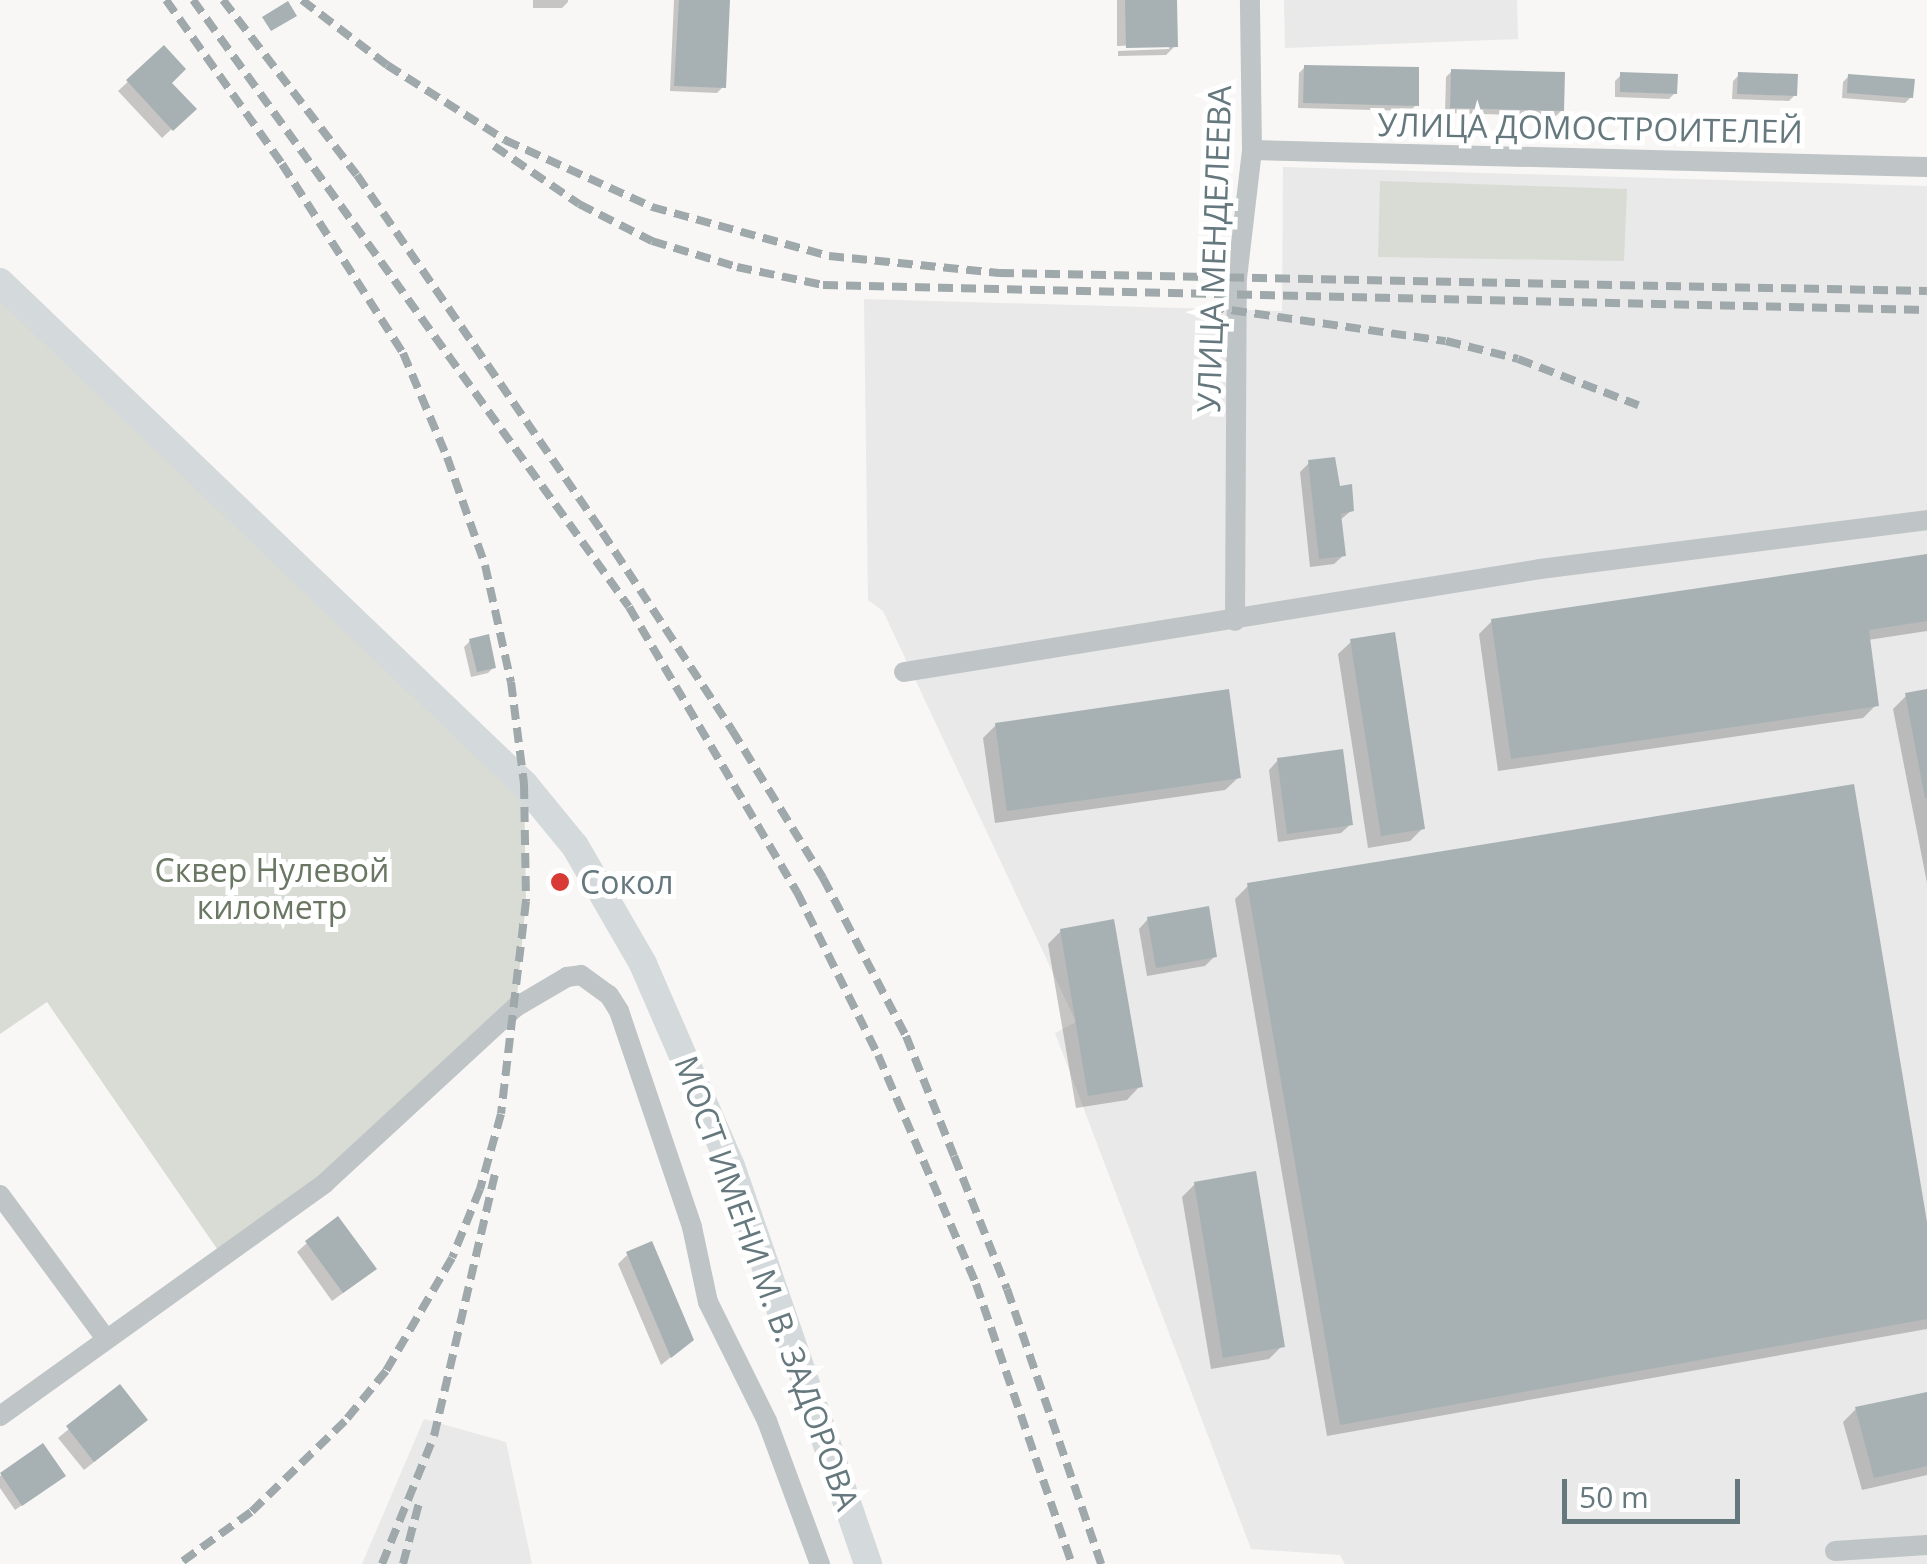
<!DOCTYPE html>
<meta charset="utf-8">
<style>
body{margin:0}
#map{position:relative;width:1927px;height:1564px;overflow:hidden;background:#f8f7f5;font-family:"Open Sans",sans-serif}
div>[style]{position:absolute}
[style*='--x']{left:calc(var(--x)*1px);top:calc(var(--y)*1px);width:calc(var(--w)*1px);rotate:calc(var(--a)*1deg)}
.built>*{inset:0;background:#e8e9e8}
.green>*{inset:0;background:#d9dcd4}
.shadow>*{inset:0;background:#0003}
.building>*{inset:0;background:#a7b1b4}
.minor>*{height:20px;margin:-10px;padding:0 10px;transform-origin:10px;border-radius:10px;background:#bfc4c6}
.secondary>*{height:28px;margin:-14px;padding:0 14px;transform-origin:14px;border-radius:14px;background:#d4d9db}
.rail>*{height:8px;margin-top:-4px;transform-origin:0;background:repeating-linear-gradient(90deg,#9fa8ab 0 15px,transparent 0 23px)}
.dots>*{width:28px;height:28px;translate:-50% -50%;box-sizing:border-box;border:5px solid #fff;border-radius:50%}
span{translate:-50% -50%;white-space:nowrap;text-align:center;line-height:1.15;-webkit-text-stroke:10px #fff;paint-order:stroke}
.street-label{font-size:32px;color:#65787e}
.park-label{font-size:32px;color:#6a7763}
.poi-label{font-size:32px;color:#65787e}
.left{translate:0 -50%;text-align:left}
.scale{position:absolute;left:1562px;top:1479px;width:178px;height:45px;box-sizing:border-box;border:5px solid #65787e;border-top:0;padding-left:12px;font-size:30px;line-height:35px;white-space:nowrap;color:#65787e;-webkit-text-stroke:8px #fff;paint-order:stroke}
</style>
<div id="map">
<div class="built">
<div style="clip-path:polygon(1284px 0,1517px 0,1518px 39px,1285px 48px)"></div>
<div style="clip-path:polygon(1283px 167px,1927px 186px,1927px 1564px,1345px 1564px,1340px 1555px,1251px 1549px,1055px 1033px,1076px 1022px,883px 611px,868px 600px,864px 299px,1282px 311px)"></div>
<div style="clip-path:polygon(424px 1419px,506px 1442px,532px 1564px,362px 1564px)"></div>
</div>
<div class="green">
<div style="clip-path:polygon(1380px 181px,1627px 189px,1624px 261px,1378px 257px)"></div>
<div style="clip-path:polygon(0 282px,524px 784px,526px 901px,516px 1007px,325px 1183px,222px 1256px,47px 1002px,0 1034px)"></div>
</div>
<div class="shadow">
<div style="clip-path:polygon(533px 0,568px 0,568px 2px,562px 8px,533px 8px)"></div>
<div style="clip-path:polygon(674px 0,728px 0,723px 87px,717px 93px,670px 91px)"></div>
<div style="clip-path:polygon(1117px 0,1175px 0,1175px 46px,1166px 55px,1118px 56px,1118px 51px,1169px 49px,1169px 44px,1117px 46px)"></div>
<div style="clip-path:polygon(164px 48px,169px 83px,193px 109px,162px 138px,118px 91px)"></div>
<div style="clip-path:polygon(1305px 67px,1416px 105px,1410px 111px,1298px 108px,1299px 73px)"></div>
<div style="clip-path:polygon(1452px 71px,1562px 110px,1556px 116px,1445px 113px,1446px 77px)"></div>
<div style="clip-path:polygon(1621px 75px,1675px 93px,1669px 99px,1615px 97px,1615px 81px)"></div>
<div style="clip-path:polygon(1739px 75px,1795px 95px,1789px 101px,1732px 99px,1733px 81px)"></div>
<div style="clip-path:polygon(1849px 76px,1911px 97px,1905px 103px,1842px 98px,1843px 82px)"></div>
<div style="clip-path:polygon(1309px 463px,1337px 488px,1352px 510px,1339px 521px,1344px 555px,1334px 564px,1310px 567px,1300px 472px)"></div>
<div style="clip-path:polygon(1927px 557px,1927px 631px,1868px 640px,1876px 705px,1863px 718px,1498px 771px,1479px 634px,1492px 621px)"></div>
<div style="clip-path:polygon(470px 641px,494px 667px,488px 673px,471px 677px,464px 647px)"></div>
<div style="clip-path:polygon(1352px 641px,1423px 828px,1410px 841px,1368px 848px,1338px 654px)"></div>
<div style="clip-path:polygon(1927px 692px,1927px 883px,1893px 709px,1906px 696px)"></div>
<div style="clip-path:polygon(996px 725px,1239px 777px,1225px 790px,995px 823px,983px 738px)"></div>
<div style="clip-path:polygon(1278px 760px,1351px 824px,1341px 833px,1278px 842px,1269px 770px)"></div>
<div style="clip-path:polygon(1248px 886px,1927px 1238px,1927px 1329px,1327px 1436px,1235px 899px)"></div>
<div style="clip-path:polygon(1148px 919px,1215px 956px,1205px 966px,1147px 976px,1139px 929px)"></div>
<div style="clip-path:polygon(1061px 931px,1140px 1086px,1127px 1100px,1076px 1108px,1048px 944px)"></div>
<div style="clip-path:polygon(1195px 1184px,1282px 1346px,1269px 1359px,1211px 1369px,1182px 1197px)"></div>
<div style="clip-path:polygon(307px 1243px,364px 1278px,332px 1301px,297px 1252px)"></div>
<div style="clip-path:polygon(627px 1255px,681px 1349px,661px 1365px,618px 1264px)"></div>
<div style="clip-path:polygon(120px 1387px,136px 1429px,84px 1470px,58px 1438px)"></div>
<div style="clip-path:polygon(1927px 1395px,1927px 1475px,1862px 1490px,1843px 1422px,1856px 1409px)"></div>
<div style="clip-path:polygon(42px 1446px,57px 1481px,15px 1510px,0 1488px,0 1476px)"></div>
</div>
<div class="building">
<div style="clip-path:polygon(679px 0,730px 0,726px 88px,674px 86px)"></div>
<div style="clip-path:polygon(1125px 0,1177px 0,1178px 47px,1126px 48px)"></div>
<div style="clip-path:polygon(288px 1px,297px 16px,271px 31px,262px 17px)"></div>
<div style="clip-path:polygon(164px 45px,186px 69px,172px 83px,197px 109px,173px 131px,126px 80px)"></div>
<div style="clip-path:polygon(1304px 65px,1419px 67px,1419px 106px,1303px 103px)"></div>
<div style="clip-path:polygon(1451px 69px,1565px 72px,1564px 111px,1450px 108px)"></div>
<div style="clip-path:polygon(1620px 72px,1678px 74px,1677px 94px,1620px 92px)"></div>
<div style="clip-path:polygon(1738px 72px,1798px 74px,1797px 96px,1737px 94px)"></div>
<div style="clip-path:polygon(1848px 74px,1915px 79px,1913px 98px,1847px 93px)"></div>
<div style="clip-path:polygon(1335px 457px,1340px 486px,1352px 484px,1354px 511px,1341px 514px,1346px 556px,1319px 559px,1308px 460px)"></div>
<div style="clip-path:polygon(1927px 554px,1927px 621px,1869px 630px,1879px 706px,1511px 759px,1491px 619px)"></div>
<div style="clip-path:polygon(1395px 632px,1425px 829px,1381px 836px,1350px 639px)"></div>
<div style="clip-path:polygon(489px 634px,496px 668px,477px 672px,469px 639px)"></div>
<div style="clip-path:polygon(1229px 689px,1241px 778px,1007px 811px,995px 723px)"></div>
<div style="clip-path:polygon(1927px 689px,1927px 798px,1925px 798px,1905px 693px)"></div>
<div style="clip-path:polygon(1343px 749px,1353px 825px,1287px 834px,1277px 758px)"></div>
<div style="clip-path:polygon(1854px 784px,1927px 1222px,1927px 1319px,1340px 1425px,1247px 883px)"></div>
<div style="clip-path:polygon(1209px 906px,1217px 957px,1156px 968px,1147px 917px)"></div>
<div style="clip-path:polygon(1114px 919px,1143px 1087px,1088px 1096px,1060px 929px)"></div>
<div style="clip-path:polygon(1256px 1171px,1285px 1347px,1223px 1358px,1194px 1182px)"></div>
<div style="clip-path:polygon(338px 1216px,377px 1269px,343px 1293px,305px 1241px)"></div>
<div style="clip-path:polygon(652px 1241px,694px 1340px,671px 1358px,626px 1252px)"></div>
<div style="clip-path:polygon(120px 1384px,148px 1420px,94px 1462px,66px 1426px)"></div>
<div style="clip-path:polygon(1927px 1392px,1927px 1466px,1874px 1478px,1855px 1407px)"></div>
<div style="clip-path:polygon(43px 1443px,66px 1476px,22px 1506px,0 1473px)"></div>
</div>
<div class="minor">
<div style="--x:1252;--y:150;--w:675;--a:1.44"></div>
<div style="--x:1235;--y:621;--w:343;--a:-89.7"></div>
<div style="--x:1237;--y:278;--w:129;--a:-83.3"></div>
<div style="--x:1252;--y:150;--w:150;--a:-90.8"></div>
<div style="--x:904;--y:672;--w:644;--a:-9.2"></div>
<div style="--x:1540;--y:569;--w:390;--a:-7.2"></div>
<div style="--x:0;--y:1195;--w:179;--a:53.6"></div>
<div style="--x:0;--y:1416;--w:400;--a:-35.6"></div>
<div style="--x:325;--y:1183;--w:260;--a:-42.7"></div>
<div style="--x:516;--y:1007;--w:59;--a:-30.5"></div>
<div style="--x:567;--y:977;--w:14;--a:-8"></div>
<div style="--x:581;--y:975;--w:34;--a:36"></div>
<div style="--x:609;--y:995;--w:19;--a:58"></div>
<div style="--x:619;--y:1011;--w:228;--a:71.3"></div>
<div style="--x:692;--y:1227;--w:77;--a:78"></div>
<div style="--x:708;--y:1302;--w:133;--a:63.6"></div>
<div style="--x:767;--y:1421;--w:153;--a:69.7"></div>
<div style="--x:1835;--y:1551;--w:92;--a:-3.7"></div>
</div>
<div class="secondary">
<div style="--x:0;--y:282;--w:726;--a:43.77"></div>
<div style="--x:524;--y:784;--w:80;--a:50.6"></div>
<div style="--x:575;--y:846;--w:136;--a:60"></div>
<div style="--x:643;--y:964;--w:220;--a:66.5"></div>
<div style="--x:731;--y:1166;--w:421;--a:71"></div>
</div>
<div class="rail">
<div style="--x:166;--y:0;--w:201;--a:54.7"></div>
<div style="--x:282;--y:164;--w:224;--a:57.4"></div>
<div style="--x:403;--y:353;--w:113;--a:67.1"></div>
<div style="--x:447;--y:457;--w:114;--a:70.6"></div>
<div style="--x:485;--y:565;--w:120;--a:77.5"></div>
<div style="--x:511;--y:682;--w:103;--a:82.7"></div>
<div style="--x:524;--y:784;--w:117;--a:89"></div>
<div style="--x:526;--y:901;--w:214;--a:96.7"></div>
<div style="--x:501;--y:1114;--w:78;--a:105.6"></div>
<div style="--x:480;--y:1189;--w:74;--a:112.1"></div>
<div style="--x:452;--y:1258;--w:131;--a:120.3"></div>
<div style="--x:386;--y:1371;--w:65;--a:129.4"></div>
<div style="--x:345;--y:1421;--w:131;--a:135.9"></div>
<div style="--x:251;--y:1512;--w:89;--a:144.2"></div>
<div style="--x:193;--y:0;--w:747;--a:54.31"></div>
<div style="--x:629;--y:607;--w:331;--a:59.5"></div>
<div style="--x:797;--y:892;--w:182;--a:63.6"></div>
<div style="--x:878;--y:1055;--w:249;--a:66.8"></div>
<div style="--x:976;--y:1284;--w:296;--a:71.1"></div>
<div style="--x:223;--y:0;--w:220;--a:52.6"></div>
<div style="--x:357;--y:175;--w:433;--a:55.5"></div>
<div style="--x:602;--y:532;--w:237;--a:56.7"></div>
<div style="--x:732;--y:730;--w:174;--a:58.4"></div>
<div style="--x:823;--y:878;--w:178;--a:62.3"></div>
<div style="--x:906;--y:1036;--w:129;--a:68.2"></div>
<div style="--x:954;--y:1156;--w:143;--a:68.3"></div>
<div style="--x:1007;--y:1289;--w:291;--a:71.1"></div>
<div style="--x:302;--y:0;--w:107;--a:37.4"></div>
<div style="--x:387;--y:65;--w:140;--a:32.4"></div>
<div style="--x:505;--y:140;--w:162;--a:24.5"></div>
<div style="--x:652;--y:207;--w:184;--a:15.5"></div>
<div style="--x:829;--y:256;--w:171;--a:5.7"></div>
<div style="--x:999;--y:273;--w:928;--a:1.11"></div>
<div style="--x:494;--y:146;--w:103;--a:34.3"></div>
<div style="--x:579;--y:204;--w:82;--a:26.9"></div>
<div style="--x:652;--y:241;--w:89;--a:17"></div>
<div style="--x:737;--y:267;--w:88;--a:11.8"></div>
<div style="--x:823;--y:285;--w:1104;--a:1.3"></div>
<div style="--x:1209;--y:307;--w:239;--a:8.2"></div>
<div style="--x:1446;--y:341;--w:74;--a:14"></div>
<div style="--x:1518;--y:359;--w:129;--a:21"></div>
<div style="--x:382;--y:1564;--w:138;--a:-67.9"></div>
<div style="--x:434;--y:1436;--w:270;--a:-76.9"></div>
<div style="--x:403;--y:1564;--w:67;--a:-75.3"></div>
</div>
<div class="dots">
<div style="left:560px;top:882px;background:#d83b35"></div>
</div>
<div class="street-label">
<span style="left:1590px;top:128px;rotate:1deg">УЛИЦА ДОМОСТРОИТЕЛЕЙ</span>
<span style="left:1214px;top:249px;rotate:-88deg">УЛИЦА МЕНДЕЛЕЕВА</span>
<span style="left:767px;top:1283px;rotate:70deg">МОСТ ИМЕНИ М. В. ЗАДОРОВА</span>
</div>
<div class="park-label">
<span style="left:272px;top:889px">Сквер Нулевой<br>километр</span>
</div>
<div class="poi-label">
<span class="left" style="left:580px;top:882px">Сокол</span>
</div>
<div class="scale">50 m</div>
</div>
